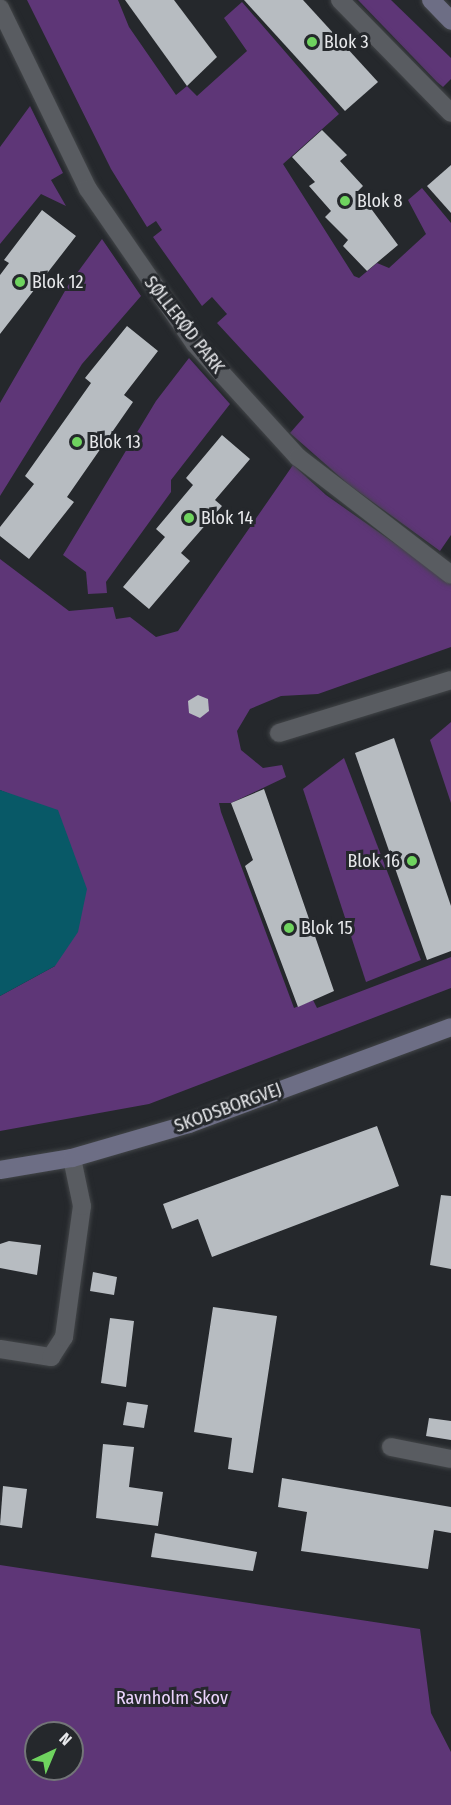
<!DOCTYPE html>
<meta charset="utf-8">
<style>
body{margin:0}
#map{position:relative;width:451px;height:1805px;overflow:hidden;background:#25282c;font-family:"Fira Sans Condensed",sans-serif}
div>[style]{position:absolute}
[style*='--x']{left:calc(var(--x)*1px);top:calc(var(--y)*1px);width:calc(var(--w)*1px);rotate:calc(var(--a)*1deg)}
.green>*{inset:0;background:#5e3677}
.water>*{inset:0;background:#085967}
.building>*{inset:0;background:#b7bcc1}
.roads{filter:drop-shadow(0 0 2px #424548) drop-shadow(0 0 2px #424548)}
.street>*{height:18px;margin:-9px;padding:0 9px;transform-origin:9px;border-radius:9px;background:#595c61}
.secondary>*{height:18px;margin:-9px;padding:0 9px;transform-origin:9px;border-radius:9px;background:#6d6e85}
.dots>*{width:16px;height:16px;translate:-50% -50%;box-sizing:border-box;border:3px solid #25282c;border-radius:50%}
span{translate:-50% -50%;white-space:nowrap;text-align:center;line-height:1.15;-webkit-text-stroke:6px #25282c;paint-order:stroke}
.poi-label{font-size:18px;color:#e7e8eb}
.left{translate:0 -50%;text-align:left}
.right{translate:-100% -50%;text-align:right}
.street-label{font-size:18px;color:#e7e8eb}
.park-label{font-size:18px;color:#ecd5fe}
.north{position:absolute;left:24px;top:1721px;width:60px;height:60px;box-sizing:border-box;background:#25282c;border:2px solid #737578;border-radius:50%;rotate:44deg;font-size:16px;font-weight:700;line-height:24px;text-align:center;color:#e7e8eb}
.north::after{content:'';display:block;margin:auto;width:21px;height:27px;background:#6fd35f;clip-path:polygon(50% 0,100% 100%,50% 72%,0 100%)}
</style>
<div id="map">
<div class="green">
<div style="clip-path:polygon(27px 0,118px 0,129px 27px,176px 95px,187px 86px,197px 96px,247px 51px,224px 18px,242px 2px,339px 114px,283px 164px,354px 276px,359px 278px,377px 263px,389px 268px,426px 234px,408px 200px,422px 188px,451px 223px,451px 535px,440px 551px,348px 484px,290px 433px,304px 417px,217px 323px,227px 314px,212px 297px,202px 306px,153px 237px,162px 230px,156px 221px,147px 227px,111px 169px)"></div>
<div style="clip-path:polygon(358px 0,391px 0,451px 58px,451px 79px,443px 87px,437px 82px)"></div>
<div style="clip-path:polygon(30px 106px,63px 173px,51px 180px,66px 206px,41px 194px,0 244px,0 147px)"></div>
<div style="clip-path:polygon(102px 239px,141px 296px,82px 364px,0 496px,0 403px,69px 284px)"></div>
<div style="clip-path:polygon(189px 358px,230px 404px,171px 480px,171px 492px,106px 582px,107px 593px,88px 594px,86px 572px,63px 555px,156px 401px)"></div>
<div style="clip-path:polygon(293px 465px,326px 495px,451px 583px,451px 647px,318px 694px,281px 696px,250px 709px,237px 731px,241px 750px,263px 768px,282px 765px,286px 777px,231px 803px,219px 803px,221px 812px,294px 1008px,313px 1000px,317px 1008px,451px 957px,451px 988px,149px 1104px,0 1131px,0 996px,55px 966px,19px 798px,0 790px,0 559px,69px 611px,113px 607px,116px 619px,130px 617px,156px 637px,178px 631px)"></div>
<div style="clip-path:polygon(451px 722px,451px 803px,430px 740px)"></div>
<div style="clip-path:polygon(344px 758px,421px 960px,366px 982px,303px 789px)"></div>
<div style="clip-path:polygon(evenodd,0 1565px,420px 1629px,431px 1713px,451px 1752px,451px 1805px,0 1805px,0 1565px,36px 1733px,72px 1733px,72px 1769px,36px 1769px,36px 1733px)"></div>
</div>
<div class="water">
<div style="clip-path:polygon(0 790px,58px 810px,87px 889px,78px 932px,55px 966px,0 996px)"></div>
</div>
<div class="building">
<div style="clip-path:polygon(125px 0,174px 0,217px 57px,187px 86px)"></div>
<div style="clip-path:polygon(244px 0,303px 0,378px 82px,345px 111px)"></div>
<div style="clip-path:polygon(322px 130px,347px 155px,340px 161px,363px 186px,358px 191px,398px 245px,367px 271px,343px 246px,348px 240px,325px 217px,331px 211px,309px 186px,315px 182px,292px 157px)"></div>
<div style="clip-path:polygon(451px 165px,451px 213px,427px 186px)"></div>
<div style="clip-path:polygon(42px 210px,76px 236px,0 334px,0 275px,9px 263px,4px 260px)"></div>
<div style="clip-path:polygon(127px 326px,158px 351px,124px 395px,133px 402px,67px 497px,74px 502px,29px 559px,0 536px,0 527px,34px 484px,25px 476px,91px 383px,85px 378px)"></div>
<div style="clip-path:polygon(222px 435px,250px 459px,215px 500px,222px 506px,181px 553px,190px 561px,149px 609px,123px 587px,165px 537px,156px 529px,193px 485px,186px 478px)"></div>
<div style="clip-path:polygon(198px 695px,208px 699px,209px 711px,200px 718px,189px 713px,188px 701px)"></div>
<div style="clip-path:polygon(394px 738px,451px 906px,451px 951px,427px 960px,355px 753px)"></div>
<div style="clip-path:polygon(264px 789px,334px 991px,298px 1007px,245px 866px,253px 860px,231px 803px)"></div>
<div style="clip-path:polygon(377px 1126px,399px 1186px,212px 1257px,198px 1219px,172px 1229px,163px 1204px)"></div>
<div style="clip-path:polygon(441px 1195px,451px 1196px,451px 1269px,430px 1265px)"></div>
<div style="clip-path:polygon(9px 1241px,41px 1245px,37px 1275px,0 1268px,0 1244px)"></div>
<div style="clip-path:polygon(93px 1272px,117px 1277px,114px 1295px,90px 1291px)"></div>
<div style="clip-path:polygon(213px 1307px,277px 1316px,253px 1473px,228px 1469px,232px 1438px,194px 1432px)"></div>
<div style="clip-path:polygon(110px 1318px,134px 1321px,126px 1387px,101px 1383px)"></div>
<div style="clip-path:polygon(127px 1402px,148px 1405px,144px 1428px,123px 1425px)"></div>
<div style="clip-path:polygon(429px 1418px,451px 1421px,451px 1440px,426px 1436px)"></div>
<div style="clip-path:polygon(103px 1444px,134px 1447px,129px 1487px,163px 1492px,158px 1526px,96px 1518px)"></div>
<div style="clip-path:polygon(282px 1478px,451px 1507px,451px 1533px,434px 1530px,428px 1569px,301px 1551px,307px 1512px,278px 1507px)"></div>
<div style="clip-path:polygon(3px 1486px,27px 1489px,22px 1528px,0 1525px)"></div>
<div style="clip-path:polygon(155px 1533px,257px 1552px,253px 1571px,151px 1557px)"></div>
</div>
<div class="roads">
<div class="street">
<div style="--x:340;--y:0;--w:158;--a:45.5"></div>
<div style="--x:0;--y:8;--w:201;--a:64.1"></div>
<div style="--x:88;--y:189;--w:188;--a:55.4"></div>
<div style="--x:195;--y:344;--w:153;--a:47.7"></div>
<div style="--x:298;--y:457;--w:193;--a:37.6"></div>
<div style="--x:279;--y:733;--w:180;--a:-17.1"></div>
<div style="--x:0;--y:1349;--w:52;--a:8.9"></div>
<div style="--x:51;--y:1357;--w:24;--a:-57"></div>
<div style="--x:64;--y:1337;--w:132;--a:-82.2"></div>
<div style="--x:82;--y:1206;--w:49;--a:-101.8"></div>
<div style="--x:391;--y:1447;--w:61;--a:11.3"></div>
</div>
<div class="secondary">
<div style="--x:431;--y:0;--w:29;--a:46"></div>
<div style="--x:0;--y:1170;--w:73;--a:-9.5"></div>
<div style="--x:72;--y:1158;--w:122;--a:-16.2"></div>
<div style="--x:189;--y:1124;--w:279;--a:-20.3"></div>
</div>
</div>
<div class="dots">
<div style="left:312px;top:42px;background:#6fd35f"></div>
<div style="left:345px;top:201px;background:#6fd35f"></div>
<div style="left:20px;top:282px;background:#6fd35f"></div>
<div style="left:77px;top:442px;background:#6fd35f"></div>
<div style="left:189px;top:518px;background:#6fd35f"></div>
<div style="left:412px;top:861px;background:#6fd35f"></div>
<div style="left:289px;top:928px;background:#6fd35f"></div>
</div>
<div class="poi-label">
<span class="left" style="left:324px;top:42px">Blok 3</span>
<span class="left" style="left:357px;top:201px">Blok 8</span>
<span class="left" style="left:32px;top:282px">Blok 12</span>
<span class="left" style="left:89px;top:442px">Blok 13</span>
<span class="left" style="left:201px;top:518px">Blok 14</span>
<span class="right" style="left:400px;top:861px">Blok 16</span>
<span class="left" style="left:301px;top:928px">Blok 15</span>
</div>
<div class="street-label">
<span style="left:184px;top:325px;rotate:52deg">SØLLERØD PARK</span>
<span style="left:228px;top:1108px;rotate:-20deg">SKODSBORGVEJ</span>
</div>
<div class="park-label">
<span style="left:172px;top:1698px">Ravnholm Skov</span>
</div>
<div class="north">N</div>
</div>
